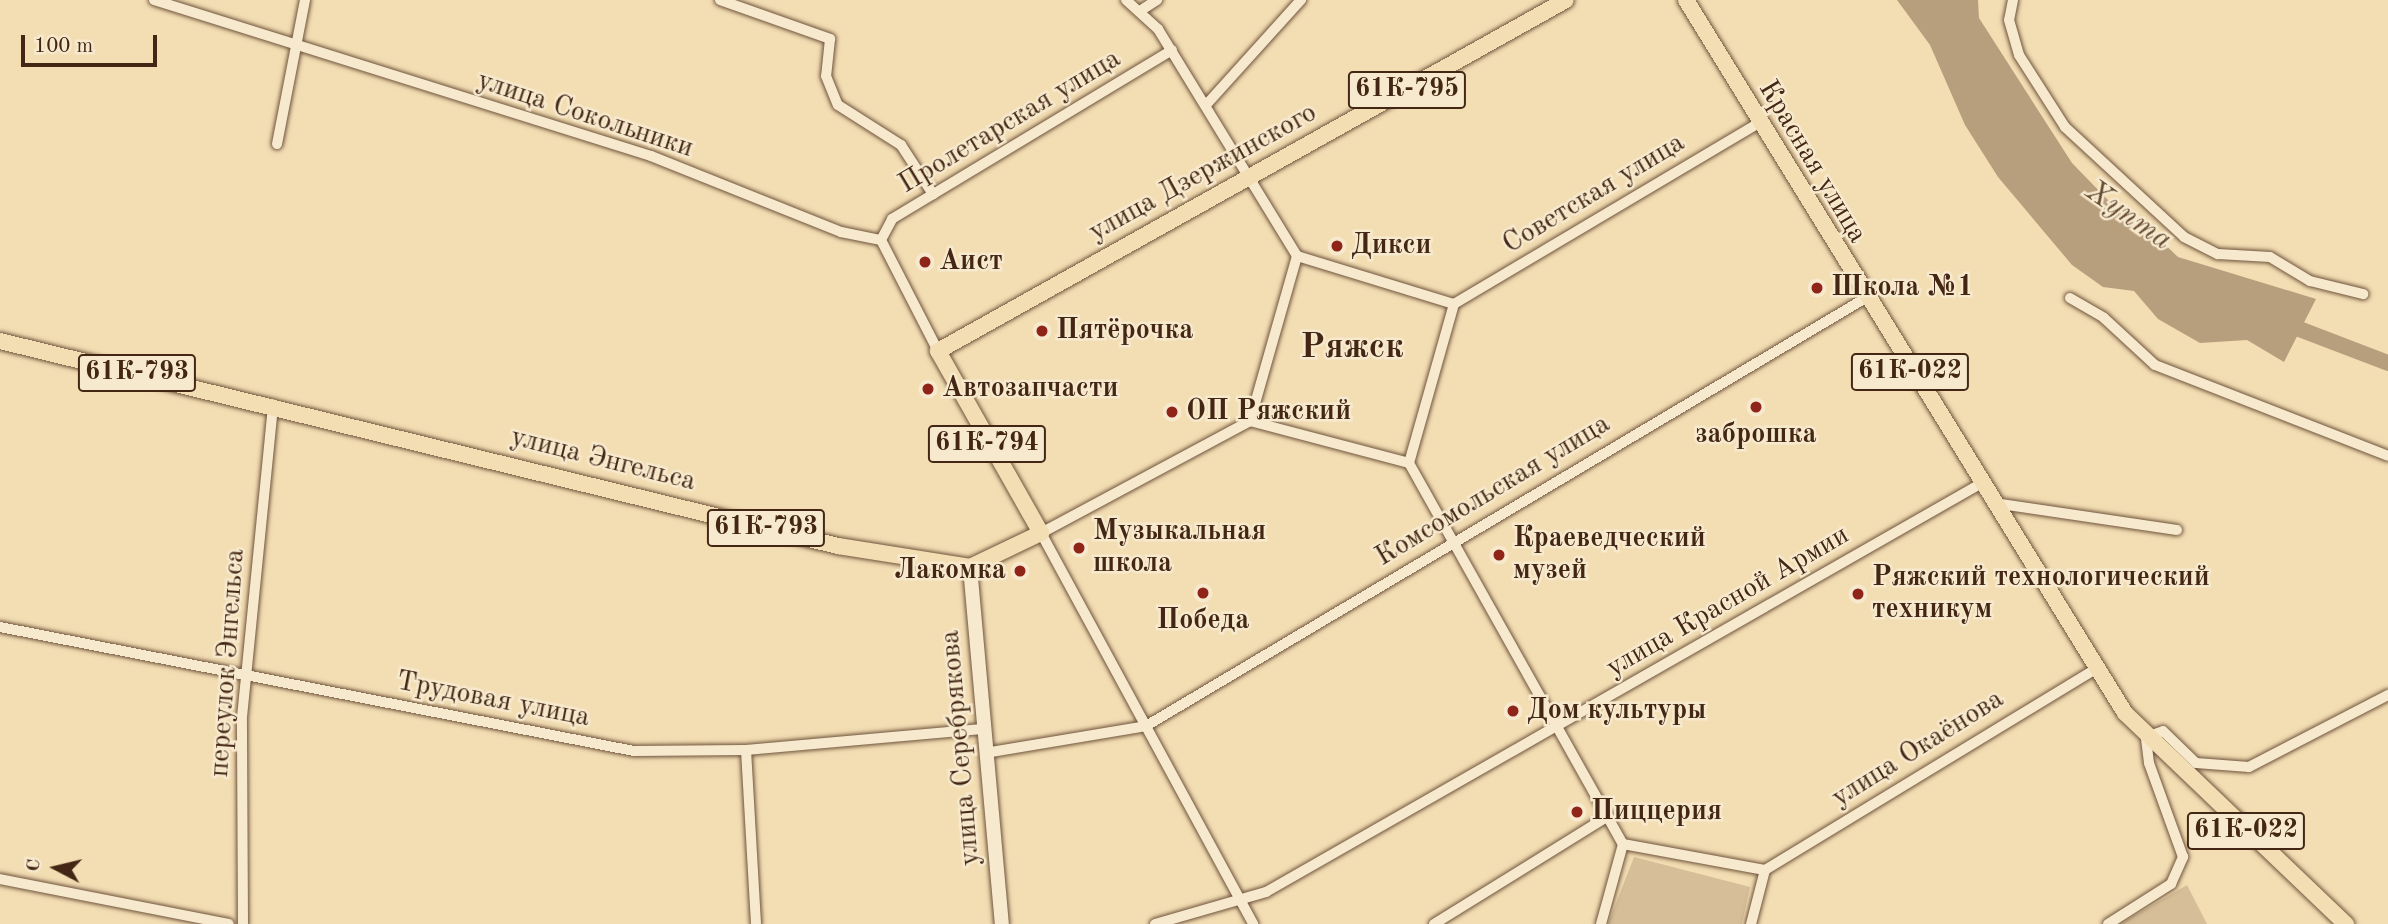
<!DOCTYPE html>
<meta charset="utf-8">
<style>
body{margin:0}
#map{position:relative;width:2388px;height:924px;overflow:hidden;background:#f3ddb3;font-family:"Old Standard TT",serif}
div>[style]{position:absolute}
[style*='--x']{left:calc(var(--x)*1px);top:calc(var(--y)*1px);width:calc(var(--w)*1px);rotate:calc(var(--a)*1deg)}
.green>*{inset:0;background:#d5be98}
.water>*{inset:0;background:#b79f7d}
.river>*{height:16px;margin:-8px;padding:0 8px;transform-origin:8px;border-radius:8px;background:#b79f7d}
.roads{filter:drop-shadow(0 0 2px #6f543c) drop-shadow(0 0 2px #6f543c)}
.street>*{height:10px;margin:-5px;padding:0 5px;transform-origin:5px;border-radius:5px;background:#f7e9ce}
.secondary>*{height:14px;margin:-7px;padding:0 7px;transform-origin:7px;border-radius:7px;background:#f7e9ce}
.primary>*{height:16px;margin:-8px;padding:0 8px;transform-origin:8px;border-radius:8px;background:#f3ddb3}
.dots>*{width:19px;height:19px;translate:-50% -50%;box-sizing:border-box;border:4px solid #f7e9ce;border-radius:50%}
span{translate:-50% -50%;white-space:nowrap;text-align:center;line-height:1.15;-webkit-text-stroke:5px #f7e9ce;paint-order:stroke}
.shield-label span{padding:2px 5px;background:#f7e9ce;border:2px solid;border-radius:5px;-webkit-text-stroke-width:0}
.shield-label{font-size:26px;color:#432714;font-weight:700}
.street-label{font-size:28px;color:#432714}
.poi-label{font-size:28px;color:#432714;font-weight:700}
.left{translate:0 -50%;text-align:left}
.right{translate:-100% -50%;text-align:right}
.water-label{font-size:30px;color:#664b34;font-style:italic}
.district-label{font-size:35px;color:#432714;font-weight:700}
.north{position:absolute;left:21px;top:833px;width:70px;height:70px;-webkit-text-stroke:5px #f7e9ce;paint-order:stroke;rotate:277deg;font-size:19px;font-weight:700;line-height:28px;text-align:center;color:#432714}
.north::after{content:'';display:block;margin:auto;width:24px;height:32px;background:#432714;clip-path:polygon(50% 0,100% 100%,50% 72%,0 100%)}
.scale{position:absolute;left:21px;top:35px;width:136px;height:32px;box-sizing:border-box;border:4px solid #432714;border-top:0;padding-left:9px;font-size:21px;line-height:24px;white-space:nowrap;color:#432714;-webkit-text-stroke:5px #f7e9ce;paint-order:stroke}
</style>
<div id="map">
<div class="green">
<div style="clip-path:polygon(1634px 857px,1750px 887px,1742px 924px,1608px 924px)"></div>
<div style="clip-path:polygon(2187px 885px,2207px 924px,2120px 924px)"></div>
</div>
<div class="water">
<div style="clip-path:polygon(1897px 0,1978px 0,1979px 18px,2072px 163px,2140px 233px,2157px 237px,2178px 257px,2316px 299px,2284px 362px,2247px 340px,2200px 343px,2158px 319px,2134px 291px,2103px 287px,2072px 265px,1998px 177px,1965px 125px,1930px 45px)"></div>
</div>
<div class="river">
<div style="--x:2286;--y:324;--w:109;--a:20.9"></div>
</div>
<div class="roads">
<div class="street">
<div style="--x:154;--y:0;--w:521;--a:17.43"></div>
<div style="--x:651;--y:156;--w:205;--a:21.8"></div>
<div style="--x:841;--y:232;--w:41;--a:11.3"></div>
<div style="--x:881;--y:240;--w:125;--a:62.8"></div>
<div style="--x:720;--y:0;--w:117;--a:19.5"></div>
<div style="--x:830;--y:39;--w:37;--a:96"></div>
<div style="--x:826;--y:76;--w:31;--a:68"></div>
<div style="--x:838;--y:105;--w:75;--a:32.4"></div>
<div style="--x:901;--y:145;--w:59;--a:56.9"></div>
<div style="--x:1126;--y:0;--w:43;--a:42.2"></div>
<div style="--x:1158;--y:29;--w:266;--a:58.5"></div>
<div style="--x:2013;--y:0;--w:20;--a:101"></div>
<div style="--x:2009;--y:20;--w:36;--a:74"></div>
<div style="--x:2019;--y:55;--w:85;--a:57.4"></div>
<div style="--x:2065;--y:127;--w:162;--a:42.7"></div>
<div style="--x:2184;--y:237;--w:38;--a:27"></div>
<div style="--x:2218;--y:254;--w:52;--a:3.3"></div>
<div style="--x:2270;--y:257;--w:47;--a:31"></div>
<div style="--x:2310;--y:281;--w:55;--a:13.8"></div>
<div style="--x:1143;--y:9;--w:17;--a:-33"></div>
<div style="--x:1206;--y:105;--w:142;--a:-47.9"></div>
<div style="--x:277;--y:144;--w:147;--a:-79"></div>
<div style="--x:881;--y:240;--w:24;--a:-62"></div>
<div style="--x:892;--y:219;--w:327;--a:-31.1"></div>
<div style="--x:1297;--y:256;--w:164;--a:17"></div>
<div style="--x:1454;--y:304;--w:165;--a:105.8"></div>
<div style="--x:2070;--y:298;--w:39;--a:30"></div>
<div style="--x:2104;--y:318;--w:69;--a:42.7"></div>
<div style="--x:2155;--y:365;--w:250;--a:21.3"></div>
<div style="--x:1454;--y:304;--w:352;--a:-30.7"></div>
<div style="--x:1250;--y:421;--w:237;--a:151.8"></div>
<div style="--x:1041;--y:533;--w:445;--a:61.5"></div>
<div style="--x:1250;--y:421;--w:172;--a:-74.1"></div>
<div style="--x:1250;--y:421;--w:164;--a:14.8"></div>
<div style="--x:1409;--y:463;--w:437;--a:60.7"></div>
<div style="--x:1994;--y:503;--w:185;--a:8.4"></div>
<div style="--x:0;--y:627;--w:646;--a:11.07"></div>
<div style="--x:634;--y:751;--w:112;--a:-0.5"></div>
<div style="--x:746;--y:750;--w:237;--a:-5.1"></div>
<div style="--x:746;--y:750;--w:174;--a:86.7"></div>
<div style="--x:985;--y:753;--w:163;--a:-9.5"></div>
<div style="--x:1146;--y:726;--w:835;--a:-30.74"></div>
<div style="--x:1623;--y:844;--w:144;--a:10.4"></div>
<div style="--x:1765;--y:870;--w:56;--a:104.5"></div>
<div style="--x:1765;--y:870;--w:387;--a:-31.3"></div>
<div style="--x:0;--y:879;--w:233;--a:11.1"></div>
<div style="--x:243;--y:924;--w:207;--a:-90.3"></div>
<div style="--x:242;--y:717;--w:314;--a:-84.3"></div>
<div style="--x:1155;--y:924;--w:116;--a:-16.1"></div>
<div style="--x:1266;--y:892;--w:822;--a:-29.74"></div>
<div style="--x:1434;--y:924;--w:205;--a:-31.8"></div>
<div style="--x:1601;--y:924;--w:83;--a:-74.6"></div>
<div style="--x:2108;--y:924;--w:75;--a:-32.4"></div>
<div style="--x:2171;--y:884;--w:30;--a:-66"></div>
<div style="--x:2183;--y:857;--w:100;--a:-109.9"></div>
<div style="--x:2149;--y:763;--w:26;--a:-97"></div>
<div style="--x:2146;--y:737;--w:18;--a:-19"></div>
<div style="--x:2163;--y:731;--w:46;--a:44.1"></div>
<div style="--x:2196;--y:763;--w:53;--a:4.3"></div>
<div style="--x:2249;--y:767;--w:157;--a:-27.4"></div>
</div>
<div class="secondary">
<div style="--x:970;--y:567;--w:358;--a:84.9"></div>
</div>
<div class="primary">
<div style="--x:1686;--y:0;--w:837;--a:58.38"></div>
<div style="--x:2125;--y:713;--w:306;--a:43.7"></div>
<div style="--x:0;--y:341;--w:863;--a:13.75"></div>
<div style="--x:838;--y:546;--w:134;--a:9"></div>
<div style="--x:970;--y:567;--w:79;--a:-25.6"></div>
<div style="--x:1041;--y:533;--w:209;--a:-119.5"></div>
<div style="--x:938;--y:351;--w:719;--a:-29.2"></div>
</div>
</div>
<div class="dots">
<div style="left:1337px;top:246px;background:#8f2418"></div>
<div style="left:925px;top:262px;background:#8f2418"></div>
<div style="left:1817px;top:288px;background:#8f2418"></div>
<div style="left:1042px;top:331px;background:#8f2418"></div>
<div style="left:928px;top:389px;background:#8f2418"></div>
<div style="left:1756px;top:407px;background:#8f2418"></div>
<div style="left:1172px;top:412px;background:#8f2418"></div>
<div style="left:1079px;top:548px;background:#8f2418"></div>
<div style="left:1499px;top:555px;background:#8f2418"></div>
<div style="left:1020px;top:571px;background:#8f2418"></div>
<div style="left:1203px;top:593px;background:#8f2418"></div>
<div style="left:1858px;top:594px;background:#8f2418"></div>
<div style="left:1513px;top:711px;background:#8f2418"></div>
<div style="left:1577px;top:812px;background:#8f2418"></div>
</div>
<div class="shield-label">
<span style="left:1407px;top:90px">61К-795</span>
<span style="left:1910px;top:372px">61К-022</span>
<span style="left:137px;top:373px">61К-793</span>
<span style="left:987px;top:444px">61К-794</span>
<span style="left:766px;top:528px">61К-793</span>
<span style="left:2246px;top:831px">61К-022</span>
</div>
<div class="street-label">
<span style="left:585px;top:115px;rotate:18deg">улица Сокольники</span>
<span style="left:1010px;top:122px;rotate:-31deg">Пролетарская улица</span>
<span style="left:1812px;top:162px;rotate:59deg">Красная улица</span>
<span style="left:1203px;top:173px;rotate:-29deg">улица Дзержинского</span>
<span style="left:1594px;top:194px;rotate:-31deg">Советская улица</span>
<span style="left:603px;top:460px;rotate:14deg">улица Энгельса</span>
<span style="left:1493px;top:491px;rotate:-31deg">Комсомольская улица</span>
<span style="left:1728px;top:602px;rotate:-30deg">улица Красной Армии</span>
<span style="left:228px;top:663px;rotate:-86deg">переулок Энгельса</span>
<span style="left:493px;top:700px;rotate:11deg">Трудовая улица</span>
<span style="left:961px;top:748px;rotate:-95deg">улица Серебрякова</span>
<span style="left:1918px;top:749px;rotate:-32deg">улица Окаёнова</span>
</div>
<div class="poi-label">
<span class="left" style="left:1351px;top:246px">Дикси</span>
<span class="left" style="left:939px;top:262px">Аист</span>
<span class="left" style="left:1831px;top:288px">Школа №1</span>
<span class="left" style="left:1056px;top:331px">Пятёрочка</span>
<span class="left" style="left:942px;top:389px">Автозапчасти</span>
<span class="left" style="left:1186px;top:412px">ОП Ряжский</span>
<span style="left:1756px;top:435px">заброшка</span>
<span class="left" style="left:1093px;top:548px">Музыкальная<br>школа</span>
<span class="left" style="left:1513px;top:555px">Краеведческий<br>музей</span>
<span class="right" style="left:1006px;top:571px">Лакомка</span>
<span class="left" style="left:1872px;top:594px">Ряжский технологический<br>техникум</span>
<span style="left:1203px;top:621px">Победа</span>
<span class="left" style="left:1527px;top:711px">Дом культуры</span>
<span class="left" style="left:1591px;top:812px">Пиццерия</span>
</div>
<div class="water-label">
<span style="left:2128px;top:216px;rotate:35deg">Хупта</span>
</div>
<div class="district-label">
<span style="left:1352px;top:348px">Ряжск</span>
</div>
<div class="north">С</div>
<div class="scale">100 m</div>
</div>
